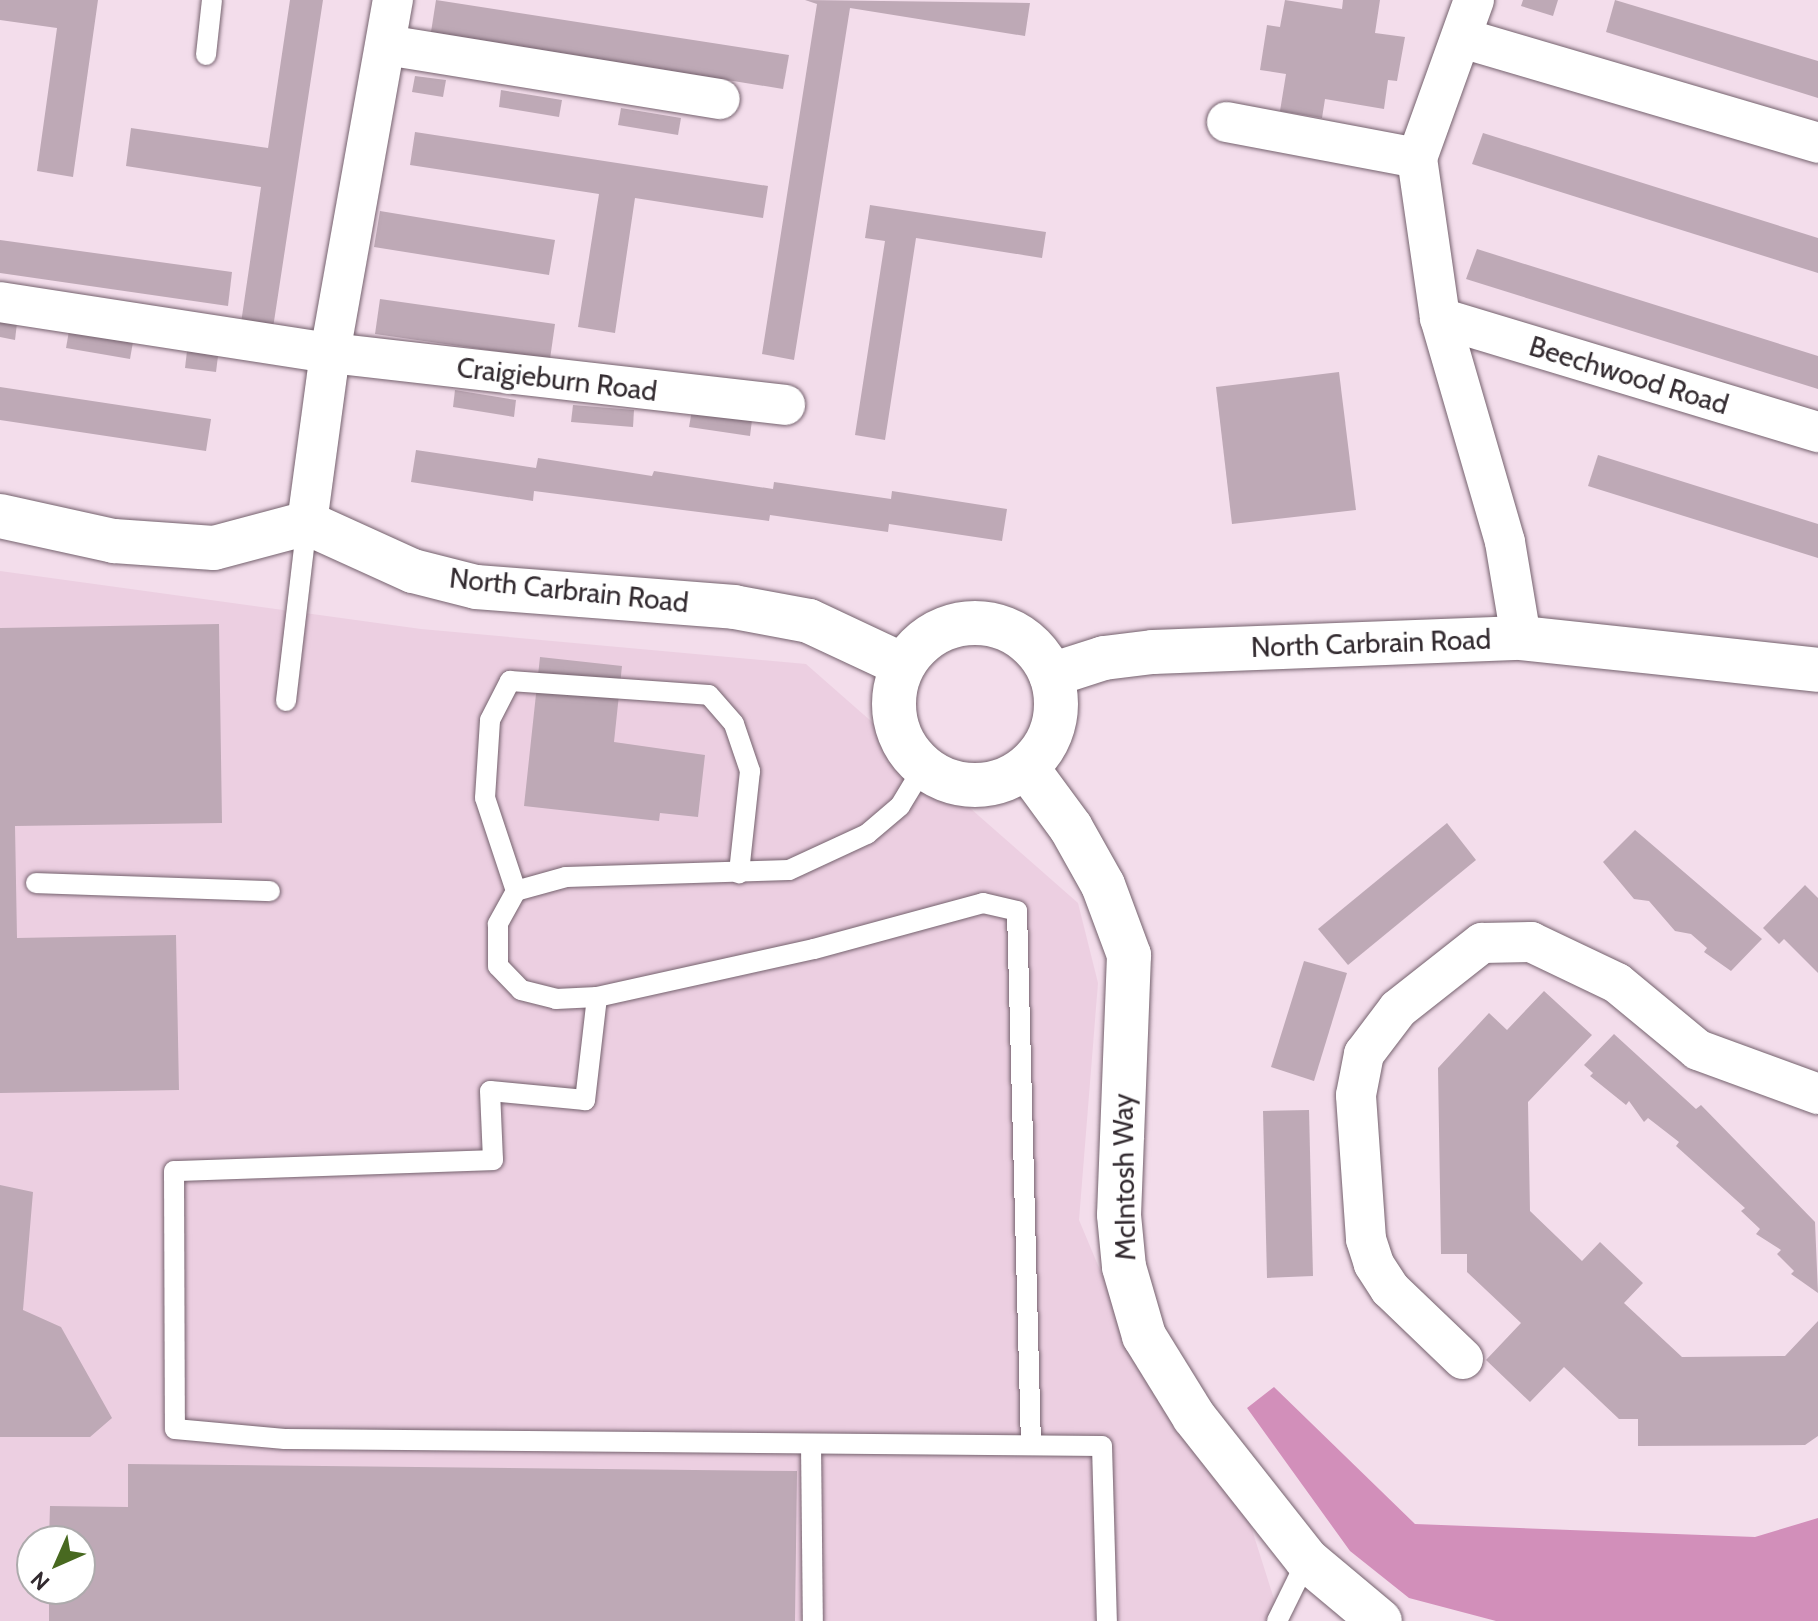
<!DOCTYPE html>
<style>
body{margin:0}
#map{position:relative;width:1818px;height:1621px;overflow:hidden;background:#f3ddeb;font-family:Cabin,sans-serif}
div>[style]{position:absolute}
[style*='--x']{left:calc(var(--x)*1px);top:calc(var(--y)*1px);width:calc(var(--w)*1px);rotate:calc(var(--a)*1deg)}
.built>*{inset:0;background:#eccfe1}
.forest>*{inset:0;background:#d28fba}
.building>*{inset:0;background:#bea9b6}
.roads{filter:drop-shadow(0 0 2px #75626e) drop-shadow(0 0 2px #75626e)}
.lane>*{height:20px;margin:-10px;padding:0 10px;transform-origin:10px;border-radius:10px;background:#fff}
.street>*{height:40px;margin:-20px;padding:0 20px;transform-origin:20px;border-radius:20px;background:#fff}
.secondary>*{height:44px;margin:-22px;padding:0 22px;transform-origin:22px;border-radius:22px;background:#fff}
.secondary>.ring{margin:-22px;padding:0;box-sizing:content-box;background:none;border:44px solid #fff;border-radius:50%}
span{translate:-50% -50%;white-space:nowrap;text-align:center;line-height:1.15;-webkit-text-stroke:8px #fff;paint-order:stroke}
.street-label{font-size:28px;color:#322a2f}
.north{position:absolute;left:16px;top:1525px;width:80px;height:80px;box-sizing:border-box;background:#fff;border:2px solid #adaaac;border-radius:50%;rotate:225deg;font-size:22px;font-weight:700;line-height:32px;text-align:center;color:#322a2f}
.north::after{content:'';display:block;margin:auto;width:28px;height:36px;background:#486920;clip-path:polygon(50% 0,100% 100%,50% 72%,0 100%)}
</style>
<div id="map">
<div class="built">
<div style="clip-path:polygon(evenodd,0 571px,421px 629px,806px 664px,1078px 903px,1098px 983px,1079px 1220px,1147px 1382px,1248px 1517px,1281px 1621px,0 1621px,0 571px,32px 1541px,80px 1541px,80px 1589px,32px 1589px,32px 1541px)"></div>
</div>
<div class="forest">
<div style="clip-path:polygon(1274px 1387px,1415px 1524px,1755px 1537px,1818px 1518px,1818px 1621px,1496px 1621px,1409px 1598px,1350px 1551px,1247px 1408px)"></div>
</div>
<div class="building">
<div style="clip-path:polygon(0 0,98px 0,73px 177px,37px 171px,57px 28px,0 20px)"></div>
<div style="clip-path:polygon(290px 0,323px 0,273px 328px,241px 323px,261px 187px,126px 166px,131px 128px,268px 148px)"></div>
<div style="clip-path:polygon(436px 0,789px 55px,783px 89px,431px 32px)"></div>
<div style="clip-path:polygon(805px 0,1030px 3px,1025px 36px,850px 8px,794px 360px,762px 354px,817px 4px)"></div>
<div style="clip-path:polygon(1285px 0,1342px 9px,1343px 0,1380px 0,1375px 33px,1405px 37px,1397px 81px,1388px 80px,1384px 109px,1325px 99px,1322px 118px,1280px 111px,1286px 74px,1260px 70px,1267px 25px,1280px 27px)"></div>
<div style="clip-path:polygon(1523px 0,1558px 0,1553px 16px,1521px 6px)"></div>
<div style="clip-path:polygon(1615px 0,1818px 61px,1818px 98px,1606px 32px)"></div>
<div style="clip-path:polygon(415px 76px,446px 80px,443px 97px,412px 92px)"></div>
<div style="clip-path:polygon(501px 90px,562px 100px,559px 117px,499px 107px)"></div>
<div style="clip-path:polygon(621px 108px,681px 118px,678px 135px,618px 125px)"></div>
<div style="clip-path:polygon(415px 132px,768px 186px,763px 218px,635px 198px,615px 333px,578px 327px,599px 194px,410px 165px)"></div>
<div style="clip-path:polygon(1483px 133px,1818px 238px,1818px 273px,1472px 164px)"></div>
<div style="clip-path:polygon(870px 205px,1046px 232px,1042px 258px,916px 238px,885px 440px,855px 435px,885px 241px,865px 238px)"></div>
<div style="clip-path:polygon(380px 211px,555px 240px,549px 275px,374px 247px)"></div>
<div style="clip-path:polygon(0 240px,232px 272px,228px 306px,0 273px)"></div>
<div style="clip-path:polygon(1477px 249px,1818px 356px,1818px 389px,1466px 279px)"></div>
<div style="clip-path:polygon(380px 299px,555px 324px,550px 359px,375px 334px)"></div>
<div style="clip-path:polygon(0 320px,17px 323px,15px 340px,0 337px)"></div>
<div style="clip-path:polygon(69px 331px,133px 342px,130px 359px,66px 348px)"></div>
<div style="clip-path:polygon(187px 351px,218px 356px,216px 372px,185px 368px)"></div>
<div style="clip-path:polygon(1339px 372px,1356px 510px,1232px 524px,1216px 387px)"></div>
<div style="clip-path:polygon(0 387px,211px 419px,206px 451px,0 420px)"></div>
<div style="clip-path:polygon(455px 390px,516px 400px,514px 417px,453px 407px)"></div>
<div style="clip-path:polygon(573px 405px,634px 410px,633px 427px,571px 422px)"></div>
<div style="clip-path:polygon(692px 410px,752px 420px,750px 436px,689px 427px)"></div>
<div style="clip-path:polygon(416px 450px,536px 468px,538px 458px,652px 476px,654px 471px,773px 489px,774px 482px,891px 499px,892px 491px,1007px 509px,1002px 541px,889px 524px,888px 532px,770px 515px,769px 521px,534px 491px,533px 501px,411px 482px)"></div>
<div style="clip-path:polygon(1598px 455px,1818px 524px,1818px 558px,1588px 486px)"></div>
<div style="clip-path:polygon(219px 624px,222px 823px,15px 826px,17px 938px,176px 935px,179px 1090px,0 1093px,0 628px)"></div>
<div style="clip-path:polygon(540px 657px,622px 666px,614px 742px,705px 755px,698px 817px,660px 813px,659px 821px,524px 806px)"></div>
<div style="clip-path:polygon(1447px 823px,1476px 860px,1348px 965px,1318px 929px)"></div>
<div style="clip-path:polygon(1635px 830px,1762px 939px,1731px 971px,1704px 952px,1707px 948px,1691px 934px,1675px 931px,1649px 901px,1634px 899px,1603px 862px)"></div>
<div style="clip-path:polygon(1805px 885px,1818px 898px,1818px 973px,1784px 939px,1779px 944px,1763px 928px)"></div>
<div style="clip-path:polygon(1304px 961px,1347px 973px,1314px 1081px,1271px 1067px)"></div>
<div style="clip-path:polygon(1544px 991px,1592px 1035px,1528px 1102px,1530px 1211px,1582px 1261px,1600px 1242px,1643px 1283px,1624px 1303px,1682px 1357px,1785px 1356px,1818px 1321px,1818px 1436px,1805px 1445px,1638px 1446px,1638px 1419px,1619px 1419px,1564px 1367px,1530px 1402px,1486px 1360px,1521px 1323px,1467px 1272px,1467px 1254px,1441px 1254px,1438px 1068px,1489px 1013px,1507px 1030px)"></div>
<div style="clip-path:polygon(1614px 1034px,1696px 1109px,1701px 1105px,1815px 1222px,1818px 1293px,1791px 1274px,1794px 1271px,1777px 1254px,1781px 1250px,1756px 1234px,1760px 1229px,1741px 1211px,1745px 1208px,1676px 1146px,1679px 1142px,1648px 1118px,1644px 1122px,1629px 1101px,1626px 1105px,1590px 1076px,1593px 1073px,1584px 1065px)"></div>
<div style="clip-path:polygon(1309px 1110px,1313px 1276px,1267px 1278px,1263px 1111px)"></div>
<div style="clip-path:polygon(0 1185px,33px 1192px,23px 1310px,61px 1327px,112px 1418px,90px 1437px,0 1437px)"></div>
<div style="clip-path:polygon(128px 1464px,797px 1471px,795px 1621px,49px 1621px,49px 1589px,80px 1589px,80px 1541px,49px 1541px,50px 1506px,128px 1507px)"></div>
</div>
<div class="roads">
<div class="lane">
<div style="--x:206;--y:55;--w:55;--a:-83.8"></div>
<div style="--x:286;--y:701;--w:179;--a:-83.3"></div>
<div style="--x:923;--y:768;--w:44;--a:121.2"></div>
<div style="--x:900;--y:806;--w:43;--a:139.7"></div>
<div style="--x:867;--y:834;--w:86;--a:155.2"></div>
<div style="--x:789;--y:870;--w:223;--a:178.2"></div>
<div style="--x:566;--y:877;--w:52;--a:164.4"></div>
<div style="--x:516;--y:891;--w:38;--a:119"></div>
<div style="--x:498;--y:924;--w:42;--a:90"></div>
<div style="--x:498;--y:966;--w:33;--a:46"></div>
<div style="--x:521;--y:990;--w:36;--a:14"></div>
<div style="--x:556;--y:999;--w:41;--a:-2.8"></div>
<div style="--x:597;--y:997;--w:222;--a:-12.5"></div>
<div style="--x:814;--y:949;--w:175;--a:-15.2"></div>
<div style="--x:983;--y:903;--w:35;--a:13"></div>
<div style="--x:1017;--y:911;--w:534;--a:88.5"></div>
<div style="--x:36;--y:883;--w:234;--a:2"></div>
<div style="--x:516;--y:891;--w:98;--a:-108.4"></div>
<div style="--x:485;--y:798;--w:78;--a:-86.3"></div>
<div style="--x:490;--y:720;--w:44;--a:-62.9"></div>
<div style="--x:510;--y:681;--w:199;--a:4"></div>
<div style="--x:709;--y:695;--w:38;--a:49"></div>
<div style="--x:734;--y:724;--w:50;--a:71.2"></div>
<div style="--x:750;--y:771;--w:103;--a:96.2"></div>
<div style="--x:597;--y:997;--w:104;--a:96.6"></div>
<div style="--x:585;--y:1100;--w:95;--a:-174.6"></div>
<div style="--x:490;--y:1091;--w:69;--a:87.5"></div>
<div style="--x:493;--y:1160;--w:319;--a:178"></div>
<div style="--x:174;--y:1171;--w:258;--a:89.8"></div>
<div style="--x:175;--y:1429;--w:110;--a:5.2"></div>
<div style="--x:285;--y:1439;--w:817;--a:0.49"></div>
<div style="--x:1102;--y:1446;--w:175;--a:88.4"></div>
<div style="--x:811;--y:1444;--w:177;--a:89.4"></div>
<div style="--x:1277;--y:1621;--w:68;--a:-63.8"></div>
</div>
<div class="street">
<div style="--x:1474;--y:0;--w:168;--a:109.8"></div>
<div style="--x:1417;--y:158;--w:162;--a:81.8"></div>
<div style="--x:1440;--y:318;--w:233;--a:73.8"></div>
<div style="--x:1505;--y:542;--w:97;--a:80.5"></div>
<div style="--x:1462;--y:38;--w:371;--a:16.4"></div>
<div style="--x:386;--y:45;--w:338;--a:9.2"></div>
<div style="--x:1227;--y:122;--w:193;--a:10.7"></div>
<div style="--x:0;--y:302;--w:334;--a:8.8"></div>
<div style="--x:330;--y:353;--w:458;--a:6.5"></div>
<div style="--x:1440;--y:318;--w:395;--a:16.8"></div>
<div style="--x:307;--y:523;--w:172;--a:-82.3"></div>
<div style="--x:330;--y:353;--w:359;--a:-79.9"></div>
<div style="--x:1463;--y:1359;--w:101;--a:-136.2"></div>
<div style="--x:1390;--y:1289;--w:30;--a:-123"></div>
<div style="--x:1374;--y:1264;--w:26;--a:-108"></div>
<div style="--x:1366;--y:1239;--w:144;--a:-94"></div>
<div style="--x:1356;--y:1095;--w:42;--a:-79"></div>
<div style="--x:1364;--y:1054;--w:56;--a:-52.9"></div>
<div style="--x:1398;--y:1009;--w:107;--a:-38.2"></div>
<div style="--x:1482;--y:943;--w:49;--a:-1.2"></div>
<div style="--x:1531;--y:942;--w:95;--a:25.5"></div>
<div style="--x:1617;--y:983;--w:105;--a:39.6"></div>
<div style="--x:1698;--y:1050;--w:128;--a:20.1"></div>
</div>
<div class="secondary">
<div style="--x:0;--y:516;--w:117;--a:12.4"></div>
<div style="--x:114;--y:541;--w:100;--a:4"></div>
<div style="--x:214;--y:548;--w:96;--a:-15"></div>
<div style="--x:307;--y:523;--w:116;--a:24.4"></div>
<div style="--x:413;--y:571;--w:65;--a:14.3"></div>
<div style="--x:476;--y:587;--w:259;--a:4.4"></div>
<div style="--x:734;--y:607;--w:76;--a:10.6"></div>
<div style="--x:809;--y:621;--w:104;--a:25.1"></div>
<div class="ring" style="left:894px;top:623px;width:118px;height:118px"></div>
<div style="--x:1051;--y:675;--w:56;--a:-17.8"></div>
<div style="--x:1104;--y:658;--w:49;--a:-7"></div>
<div style="--x:1153;--y:652;--w:368;--a:-2.2"></div>
<div style="--x:1521;--y:638;--w:299;--a:6.1"></div>
<div style="--x:1027;--y:768;--w:74;--a:53.7"></div>
<div style="--x:1071;--y:828;--w:65;--a:60.7"></div>
<div style="--x:1103;--y:885;--w:75;--a:69.6"></div>
<div style="--x:1129;--y:955;--w:260;--a:92.2"></div>
<div style="--x:1119;--y:1215;--w:52;--a:84.5"></div>
<div style="--x:1124;--y:1267;--w:72;--a:73.8"></div>
<div style="--x:1144;--y:1336;--w:95;--a:58.3"></div>
<div style="--x:1194;--y:1417;--w:182;--a:51.7"></div>
<div style="--x:1307;--y:1560;--w:95;--a:39.9"></div>
</div>
</div>
<div class="street-label">
<span style="left:1629px;top:375px;rotate:17deg">Beechwood Road</span>
<span style="left:557px;top:379px;rotate:7deg">Craigieburn Road</span>
<span style="left:569px;top:590px;rotate:6deg">North Carbrain Road</span>
<span style="left:1371px;top:643px;rotate:-2deg">North Carbrain Road</span>
<span style="left:1124px;top:1177px;rotate:-91deg">McIntosh Way</span>
</div>
<div class="north">N</div>
</div>
